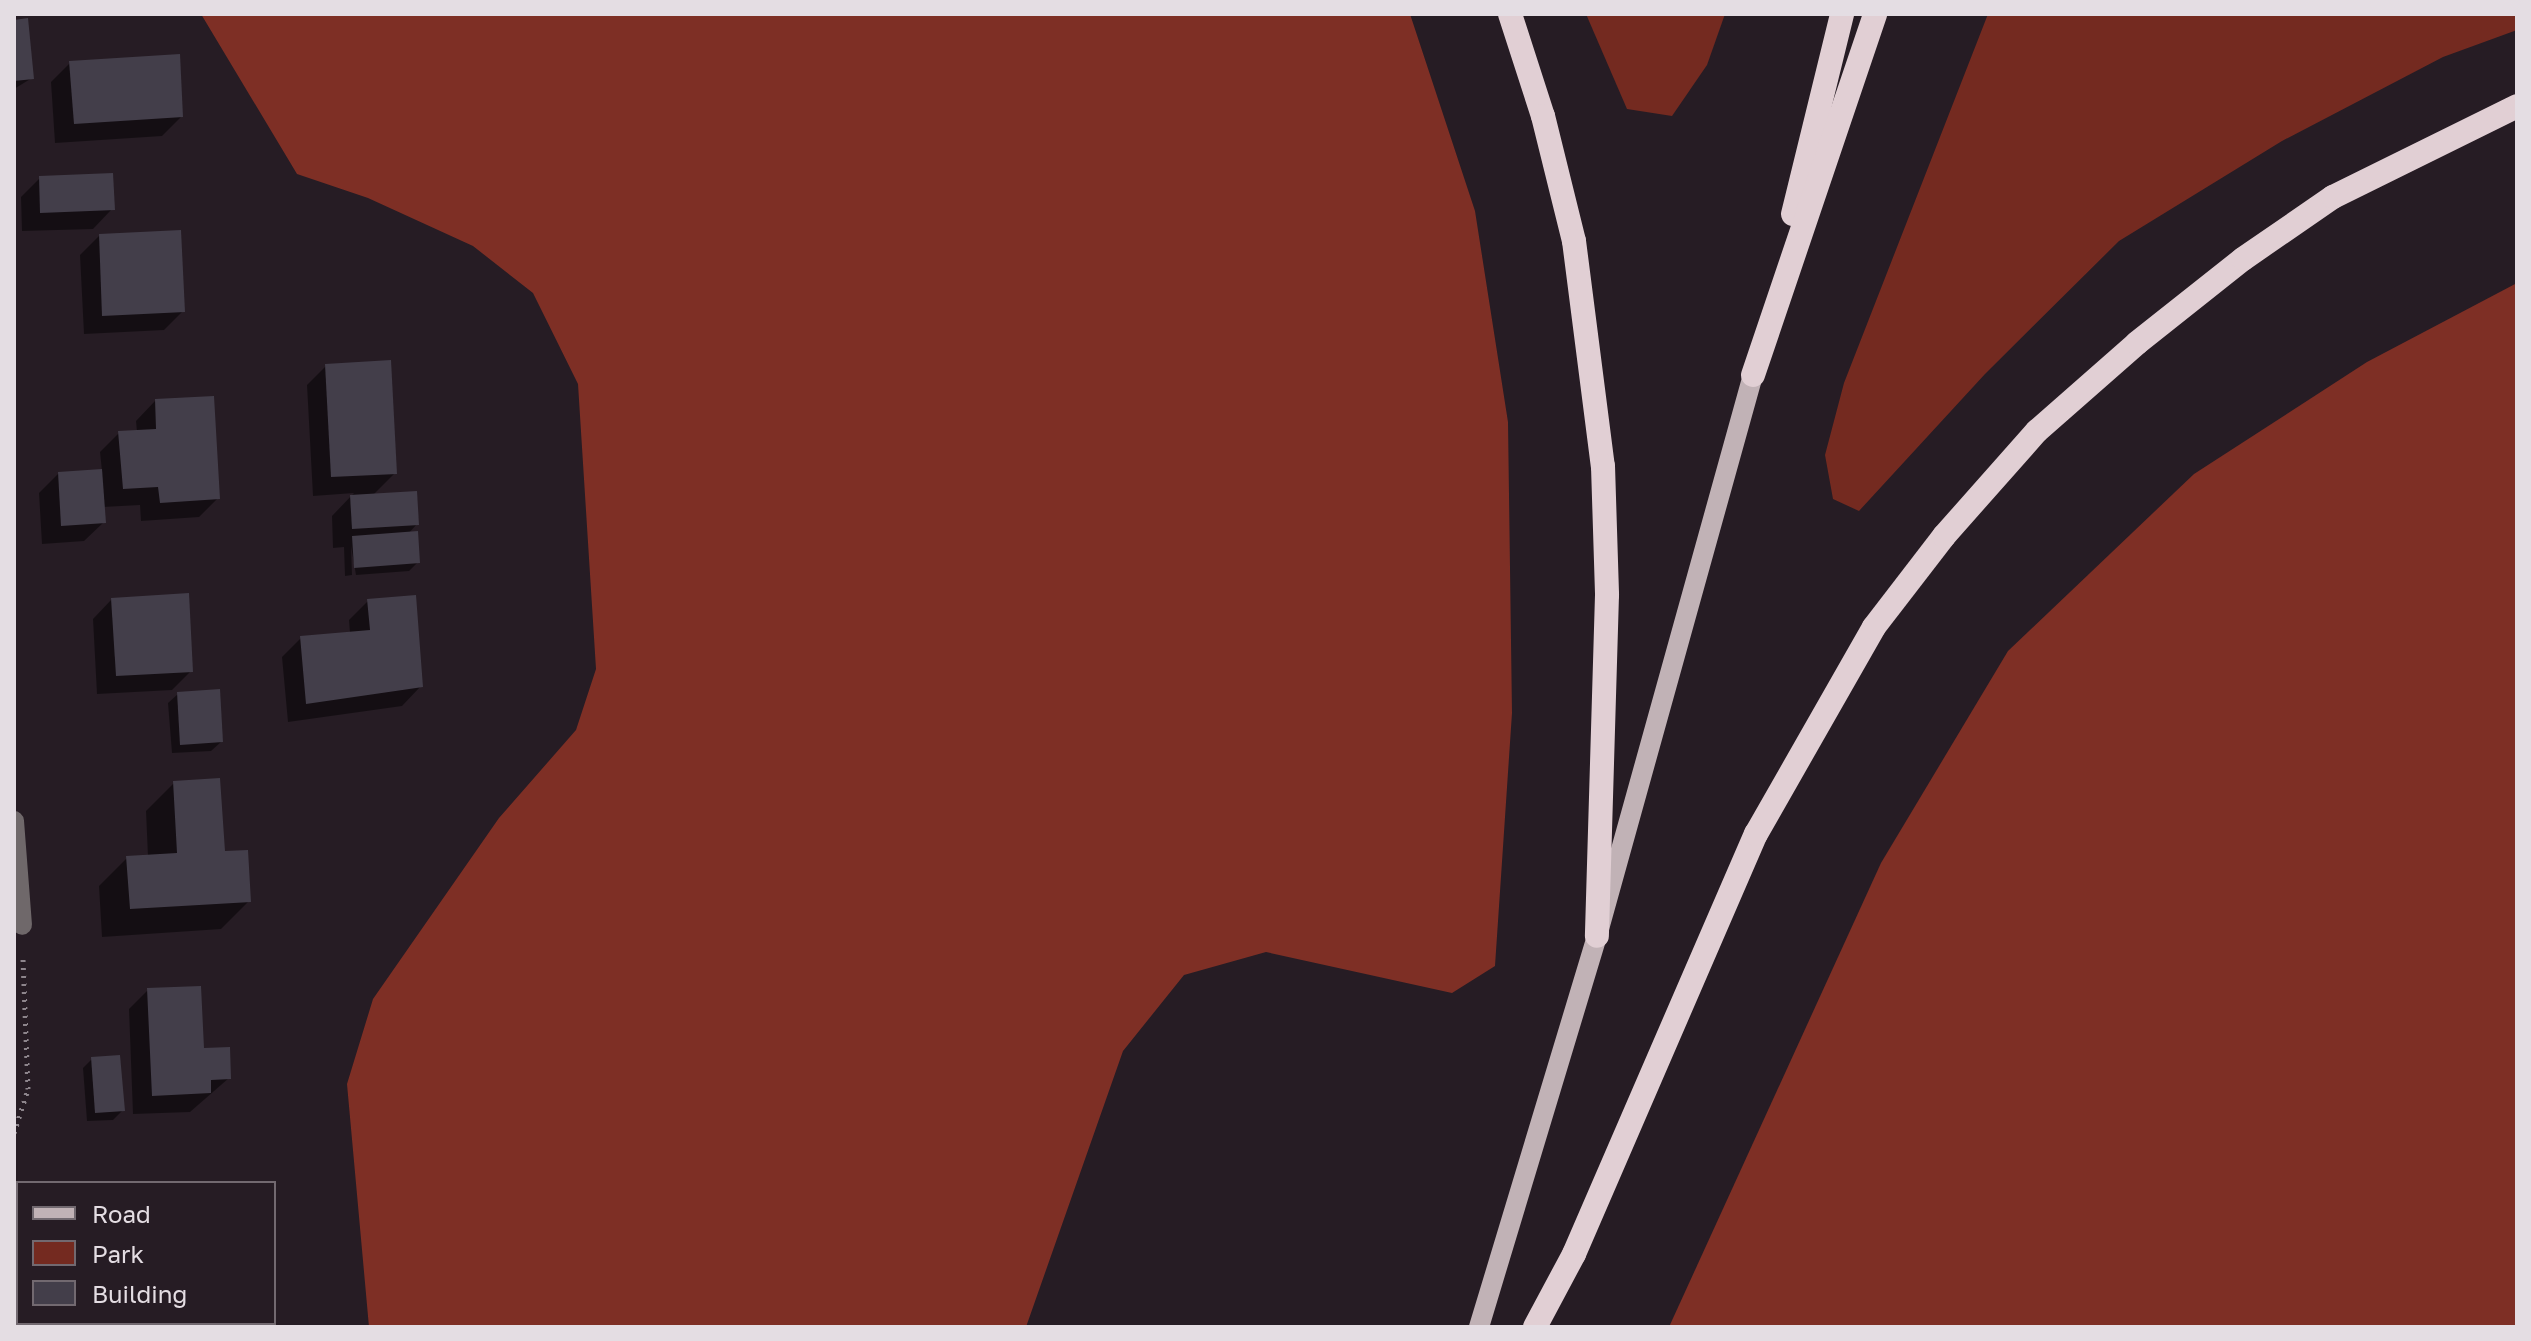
<!DOCTYPE html>
<style>
body{margin:0}
#map{position:relative;width:2531px;height:1341px;overflow:hidden;background:#261c24;font-family:"Golos Text",sans-serif}
div>[style]{position:absolute}
[style*='--x']{left:calc(var(--x)*1px);top:calc(var(--y)*1px);width:calc(var(--w)*1px);rotate:calc(var(--a)*1deg)}
.green>*{inset:0;background:#742a20}
.forest>*{inset:0;background:#7e2f25}
.shadow>*{inset:0;background:#0007}
.building>*{inset:0;background:#433e4a}
.path>*{height:5px;margin-top:-2.5px;transform-origin:0;background:repeating-linear-gradient(90deg,#8d858c 0 2px,transparent 0 8px)}
.minor>*{height:20px;margin:-10px;padding:0 10px;transform-origin:10px;border-radius:10px;background:#6f686a}
.major>*{height:20px;margin:-10px;padding:0 10px;transform-origin:10px;border-radius:10px;background:#c1b2b6}
.highway>*{height:24px;margin:-12px;padding:0 12px;transform-origin:12px;border-radius:12px;background:#e1cfd4}
span{translate:-50% -50%;white-space:nowrap;text-align:center;line-height:1.15;-webkit-text-stroke:6px #261c24;paint-order:stroke}
.frame{position:absolute;inset:0;border:16px solid #e4dde3;pointer-events:none}
.legend{position:absolute;left:16px;top:1181px;width:260px;height:144px;box-sizing:border-box;background:#261c24;border:2px solid #726970;margin:0;padding:10px 14px;list-style:none;font-size:24px;color:#e4dde3}
.legend li{display:flex;align-items:center;gap:16px;height:40px}
.legend b{width:40px;border:2px solid #726970}
</style>
<div id="map">
<div class="green">
<div style="clip-path:polygon(1586px 14px,1725px 14px,1707px 65px,1672px 116px,1627px 109px)"></div>
<div style="clip-path:polygon(1988px 14px,2517px 14px,2517px 30px,2443px 57px,2282px 141px,2119px 241px,1985px 374px,1859px 511px,1833px 499px,1825px 455px,1844px 383px)"></div>
</div>
<div class="forest">
<div style="clip-path:polygon(201px 14px,1410px 14px,1475px 211px,1508px 422px,1512px 713px,1495px 966px,1452px 993px,1266px 952px,1184px 975px,1123px 1051px,1026px 1327px,369px 1327px,347px 1084px,373px 999px,499px 818px,576px 730px,596px 669px,578px 384px,533px 293px,473px 246px,368px 198px,297px 174px)"></div>
<div style="clip-path:polygon(2517px 283px,2517px 1327px,1669px 1327px,1881px 863px,2008px 651px,2194px 474px,2367px 362px)"></div>
</div>
<div class="shadow">
<div style="clip-path:polygon(14px 22px,32px 78px,14px 89px)"></div>
<div style="clip-path:polygon(70px 63px,181px 117px,162px 136px,55px 143px,51px 82px)"></div>
<div style="clip-path:polygon(40px 178px,112px 209px,93px 229px,22px 231px,21px 197px)"></div>
<div style="clip-path:polygon(100px 235px,183px 311px,164px 330px,84px 334px,80px 255px)"></div>
<div style="clip-path:polygon(326px 366px,395px 473px,373px 495px,417px 524px,408px 534px,418px 562px,409px 571px,356px 575px,351px 546px,352px 575px,345px 576px,344px 547px,333px 548px,332px 516px,354px 493px,313px 496px,307px 385px)"></div>
<div style="clip-path:polygon(155px 401px,218px 498px,199px 517px,141px 521px,140px 505px,103px 507px,104px 522px,84px 541px,42px 544px,39px 493px,58px 474px,102px 471px,100px 452px,119px 433px,137px 432px,136px 421px)"></div>
<div style="clip-path:polygon(112px 599px,191px 671px,172px 690px,97px 694px,93px 619px)"></div>
<div style="clip-path:polygon(368px 601px,421px 686px,402px 706px,288px 722px,282px 657px,301px 638px,350px 633px,349px 620px)"></div>
<div style="clip-path:polygon(178px 694px,221px 742px,211px 751px,172px 753px,168px 703px)"></div>
<div style="clip-path:polygon(174px 783px,223px 853px,249px 901px,221px 929px,102px 937px,99px 886px,127px 858px,148px 857px,146px 811px)"></div>
<div style="clip-path:polygon(148px 990px,229px 1078px,190px 1112px,133px 1114px,129px 1009px)"></div>
<div style="clip-path:polygon(92px 1059px,123px 1110px,113px 1120px,87px 1121px,83px 1068px)"></div>
<div style="clip-path:polygon(18px 1274px,18px 1323px,81px 1327px,14px 1327px)"></div>
</div>
<div class="building">
<div style="clip-path:polygon(28px 18px,34px 79px,14px 81px,14px 20px)"></div>
<div style="clip-path:polygon(180px 54px,183px 117px,74px 124px,69px 61px)"></div>
<div style="clip-path:polygon(113px 173px,115px 210px,40px 213px,39px 176px)"></div>
<div style="clip-path:polygon(181px 230px,185px 312px,102px 316px,99px 234px)"></div>
<div style="clip-path:polygon(391px 360px,397px 474px,331px 477px,325px 364px)"></div>
<div style="clip-path:polygon(214px 396px,220px 499px,160px 503px,158px 487px,123px 489px,118px 431px,156px 429px,155px 399px)"></div>
<div style="clip-path:polygon(102px 469px,106px 523px,61px 526px,58px 472px)"></div>
<div style="clip-path:polygon(417px 491px,419px 525px,352px 529px,350px 495px)"></div>
<div style="clip-path:polygon(418px 531px,420px 563px,354px 568px,352px 536px)"></div>
<div style="clip-path:polygon(189px 593px,193px 672px,116px 676px,111px 598px)"></div>
<div style="clip-path:polygon(416px 595px,423px 687px,306px 704px,300px 636px,370px 630px,367px 599px)"></div>
<div style="clip-path:polygon(220px 689px,223px 742px,180px 745px,177px 692px)"></div>
<div style="clip-path:polygon(220px 778px,225px 851px,248px 850px,251px 902px,130px 909px,126px 856px,177px 853px,173px 781px)"></div>
<div style="clip-path:polygon(201px 986px,204px 1048px,230px 1047px,231px 1079px,211px 1080px,211px 1093px,152px 1096px,147px 988px)"></div>
<div style="clip-path:polygon(120px 1055px,125px 1111px,95px 1113px,91px 1057px)"></div>
<div style="clip-path:polygon(18px 1272px,18px 1323px,83px 1327px,14px 1327px)"></div>
</div>
<div class="path">
<div style="--x:14;--y:1133;--w:46;--a:-72.3"></div>
<div style="--x:28;--y:1089;--w:131;--a:-92.2"></div>
</div>
<div class="minor">
<div style="--x:14;--y:821;--w:104;--a:85.6"></div>
</div>
<div class="major">
<div style="--x:1479;--y:1327;--w:408;--a:-73.2"></div>
<div style="--x:1597;--y:936;--w:582;--a:-74.46"></div>
</div>
<div class="highway">
<div style="--x:1510;--y:14;--w:107;--a:72.1"></div>
<div style="--x:1543;--y:116;--w:129;--a:76.1"></div>
<div style="--x:1574;--y:241;--w:227;--a:82.7"></div>
<div style="--x:1603;--y:466;--w:129;--a:88.2"></div>
<div style="--x:1607;--y:595;--w:341;--a:91.7"></div>
<div style="--x:1793;--y:214;--w:206;--a:-76.2"></div>
<div style="--x:1753;--y:375;--w:381;--a:-71.3"></div>
<div style="--x:1535;--y:1327;--w:83;--a:-61.9"></div>
<div style="--x:1574;--y:1254;--w:458;--a:-66.6"></div>
<div style="--x:1756;--y:834;--w:238;--a:-60.3"></div>
<div style="--x:1874;--y:627;--w:115;--a:-52.4"></div>
<div style="--x:1944;--y:536;--w:140;--a:-48.5"></div>
<div style="--x:2037;--y:431;--w:133;--a:-41.3"></div>
<div style="--x:2137;--y:343;--w:135;--a:-38.4"></div>
<div style="--x:2243;--y:259;--w:109;--a:-34.6"></div>
<div style="--x:2333;--y:197;--w:205;--a:-26.3"></div>
</div>
<div class="frame"></div>
<ul class="legend">
<li><b style="height:10px;background:#c1b2b6"></b>Road</li>
<li><b style="height:22px;background:#742a20"></b>Park</li>
<li><b style="height:22px;background:#433e4a"></b>Building</li>
</ul>
</div>
